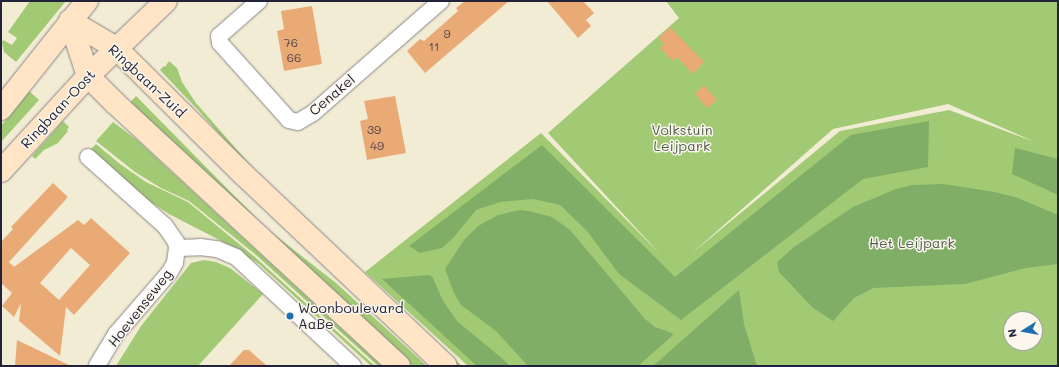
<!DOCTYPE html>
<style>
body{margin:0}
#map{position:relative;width:1059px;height:367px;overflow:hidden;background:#f3ecd5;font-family:Mali,sans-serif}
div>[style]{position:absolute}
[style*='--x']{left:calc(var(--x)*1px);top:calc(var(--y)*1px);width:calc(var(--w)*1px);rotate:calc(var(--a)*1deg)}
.green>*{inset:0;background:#a2ca75}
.forest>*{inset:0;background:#81ae66}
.building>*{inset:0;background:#e9aa76}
.roads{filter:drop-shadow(0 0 1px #8a8788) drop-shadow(0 0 1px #8a8788)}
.street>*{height:16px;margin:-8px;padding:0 8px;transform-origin:8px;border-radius:8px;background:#fff}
.secondary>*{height:22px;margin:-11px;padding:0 11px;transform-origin:11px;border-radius:11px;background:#ffe4c6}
.dots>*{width:11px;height:11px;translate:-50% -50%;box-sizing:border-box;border:2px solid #fbf7ec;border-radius:50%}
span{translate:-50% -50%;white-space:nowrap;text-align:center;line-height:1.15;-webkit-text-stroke:3px #fbf7ec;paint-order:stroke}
.number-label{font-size:12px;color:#54444a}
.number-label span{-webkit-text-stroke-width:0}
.street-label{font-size:14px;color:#22223b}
.park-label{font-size:14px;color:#4f5d4f}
.poi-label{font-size:14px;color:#22223b}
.left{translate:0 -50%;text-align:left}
.frame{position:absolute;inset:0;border:2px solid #22223b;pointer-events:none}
.north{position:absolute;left:1003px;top:311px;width:40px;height:40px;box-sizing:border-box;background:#fbf7ec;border:1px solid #a4a2a5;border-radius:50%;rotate:259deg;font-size:11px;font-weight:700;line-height:16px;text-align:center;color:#22223b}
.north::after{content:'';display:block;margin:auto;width:14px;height:18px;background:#1f6fb2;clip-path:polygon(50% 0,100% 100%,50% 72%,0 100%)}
</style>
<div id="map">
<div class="green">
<div style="clip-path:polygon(30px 1px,66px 1px,16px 62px,4px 52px,2px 43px,3px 40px,12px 45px,17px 38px,8px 32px)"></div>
<div style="clip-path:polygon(evenodd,666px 1px,1058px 1px,1058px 366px,468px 366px,365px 272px,541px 133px,661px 255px,548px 133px,679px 18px,666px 1px,948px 104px,1035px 142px,949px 110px,840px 131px,691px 254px,833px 129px,948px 104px,666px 1px,1011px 319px,1035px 319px,1035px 343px,1011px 343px,1011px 319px)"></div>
<div style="clip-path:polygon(169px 61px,177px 68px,182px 82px,196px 103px,280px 199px,462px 366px,453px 366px,256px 176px,198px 110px,160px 70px,164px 66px,165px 67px)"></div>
<div style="clip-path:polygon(28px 90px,39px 100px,1px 142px,1px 126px)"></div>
<div style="clip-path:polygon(136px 96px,266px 228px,336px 283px,427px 366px,408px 366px,128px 105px)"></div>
<div style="clip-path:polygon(63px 121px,69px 127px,67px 130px,68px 131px,58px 143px,44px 150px,35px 159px,32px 156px)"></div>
<div style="clip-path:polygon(113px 122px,137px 140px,382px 366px,378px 366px,256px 255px,189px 201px,161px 188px,135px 172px,96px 141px)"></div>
<div style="clip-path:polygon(96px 144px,120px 164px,146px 182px,188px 202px,255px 257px,375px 366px,371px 366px,259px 264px,229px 245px,169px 214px,143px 197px,90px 150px)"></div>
<div style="clip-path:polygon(204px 260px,216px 262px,230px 268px,263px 294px,198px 366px,116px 366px,141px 326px,191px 263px)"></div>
</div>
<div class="forest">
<div style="clip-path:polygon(929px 121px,928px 167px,863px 179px,681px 320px,619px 274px,587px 231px,560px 205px,533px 199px,500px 202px,476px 210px,454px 237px,442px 248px,420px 253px,409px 246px,542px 145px,675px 277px,851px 135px)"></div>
<div style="clip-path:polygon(1015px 148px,1058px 159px,1058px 195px,1012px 174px)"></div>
<div style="clip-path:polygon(943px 184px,995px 192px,1018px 198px,1058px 215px,1058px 264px,1026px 268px,965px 284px,873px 288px,854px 298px,833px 321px,813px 308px,779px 272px,777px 262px,794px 247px,853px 207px,896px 189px,912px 185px)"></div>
<div style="clip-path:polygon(519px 210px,529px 211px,552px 217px,570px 230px,645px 319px,655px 327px,672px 333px,673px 335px,638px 366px,528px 366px,496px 331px,461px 305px,454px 293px,445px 269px,464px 240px,478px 226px,498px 215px)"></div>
<div style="clip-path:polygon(428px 275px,432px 276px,443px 301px,457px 321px,504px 360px,510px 366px,477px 366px,382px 279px)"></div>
<div style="clip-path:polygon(739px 290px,744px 324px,757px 366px,653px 366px)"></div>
</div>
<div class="building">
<div style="clip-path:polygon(465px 1px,509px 1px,425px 73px,407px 51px,420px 39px,424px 41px,458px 11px,456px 8px)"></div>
<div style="clip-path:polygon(547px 1px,583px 1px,594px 13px,586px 20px,591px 26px,578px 38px)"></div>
<div style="clip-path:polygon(312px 6px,322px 64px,284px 71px,277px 31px,284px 29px,281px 11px)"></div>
<div style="clip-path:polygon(670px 27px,704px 62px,693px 74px,677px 57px,673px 61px,660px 48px,664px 44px,659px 38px)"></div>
<div style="clip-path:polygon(704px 85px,717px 100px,707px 108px,695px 94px)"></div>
<div style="clip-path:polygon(395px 96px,406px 153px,367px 160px,360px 121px,368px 119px,364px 101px)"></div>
<div style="clip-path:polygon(evenodd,53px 183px,68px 197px,9px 262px,14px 267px,78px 220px,84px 225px,91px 218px,130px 253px,74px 315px,66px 307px,60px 356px,19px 321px,21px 303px,14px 317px,2px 306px,12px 293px,1px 283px,1px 242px,13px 229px,11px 227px,53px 183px,71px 248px,90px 265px,59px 300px,40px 283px,71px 248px)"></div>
<div style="clip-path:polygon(17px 340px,71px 366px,15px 366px)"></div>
<div style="clip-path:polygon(244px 350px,249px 350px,267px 366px,229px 366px)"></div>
</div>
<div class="roads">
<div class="street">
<div style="--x:259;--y:1;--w:53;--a:138.8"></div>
<div style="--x:219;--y:36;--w:7;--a:82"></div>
<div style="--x:220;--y:43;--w:103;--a:48.1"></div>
<div style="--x:289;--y:120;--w:9;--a:13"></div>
<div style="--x:298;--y:122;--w:17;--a:-31"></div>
<div style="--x:313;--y:113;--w:170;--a:-41.2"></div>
<div style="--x:88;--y:157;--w:103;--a:41.9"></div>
<div style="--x:165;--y:226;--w:19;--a:55"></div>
<div style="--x:176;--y:242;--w:6;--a:81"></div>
<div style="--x:177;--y:248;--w:15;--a:98"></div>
<div style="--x:175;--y:263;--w:12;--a:121"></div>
<div style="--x:169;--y:273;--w:81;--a:131"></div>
<div style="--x:116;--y:334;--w:37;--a:121"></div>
<div style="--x:177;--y:248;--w:23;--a:-2"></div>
<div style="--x:200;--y:247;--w:17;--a:7"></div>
<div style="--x:217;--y:249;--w:21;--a:23"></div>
<div style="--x:236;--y:257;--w:160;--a:43"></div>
</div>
<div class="secondary">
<div style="--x:70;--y:21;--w:53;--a:30.4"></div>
<div style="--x:116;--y:48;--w:179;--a:44.8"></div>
<div style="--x:243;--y:174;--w:279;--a:43.4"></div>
<div style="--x:70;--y:21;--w:58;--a:71.9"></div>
<div style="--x:88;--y:76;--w:38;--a:45"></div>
<div style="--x:115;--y:103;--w:387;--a:42.8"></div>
<div style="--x:1;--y:109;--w:138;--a:-51.5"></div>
<div style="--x:1;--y:171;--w:129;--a:-47.5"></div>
<div style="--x:88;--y:76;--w:108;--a:-43.9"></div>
</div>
</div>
<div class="dots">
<div style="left:290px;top:316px;background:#1f6fb2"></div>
</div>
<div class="number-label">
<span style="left:447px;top:34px">9</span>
<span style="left:291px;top:43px">76</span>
<span style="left:434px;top:47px">11</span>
<span style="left:294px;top:58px">66</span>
<span style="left:374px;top:130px">39</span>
<span style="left:377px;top:146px">49</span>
</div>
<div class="street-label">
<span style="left:147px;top:81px;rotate:43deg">Ringbaan-Zuid</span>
<span style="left:332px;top:95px;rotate:-40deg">Cenakel</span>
<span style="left:58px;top:109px;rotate:-47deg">Ringbaan-Oost</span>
<span style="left:140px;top:308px;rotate:-52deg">Hoevenseweg</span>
</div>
<div class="park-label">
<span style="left:682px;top:138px">Volkstuin<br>Leijpark</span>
<span style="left:912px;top:243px">Het Leijpark</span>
</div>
<div class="poi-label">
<span class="left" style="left:298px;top:316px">Woonboulevard<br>AaBe</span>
</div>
<div class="frame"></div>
<div class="north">N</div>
</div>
